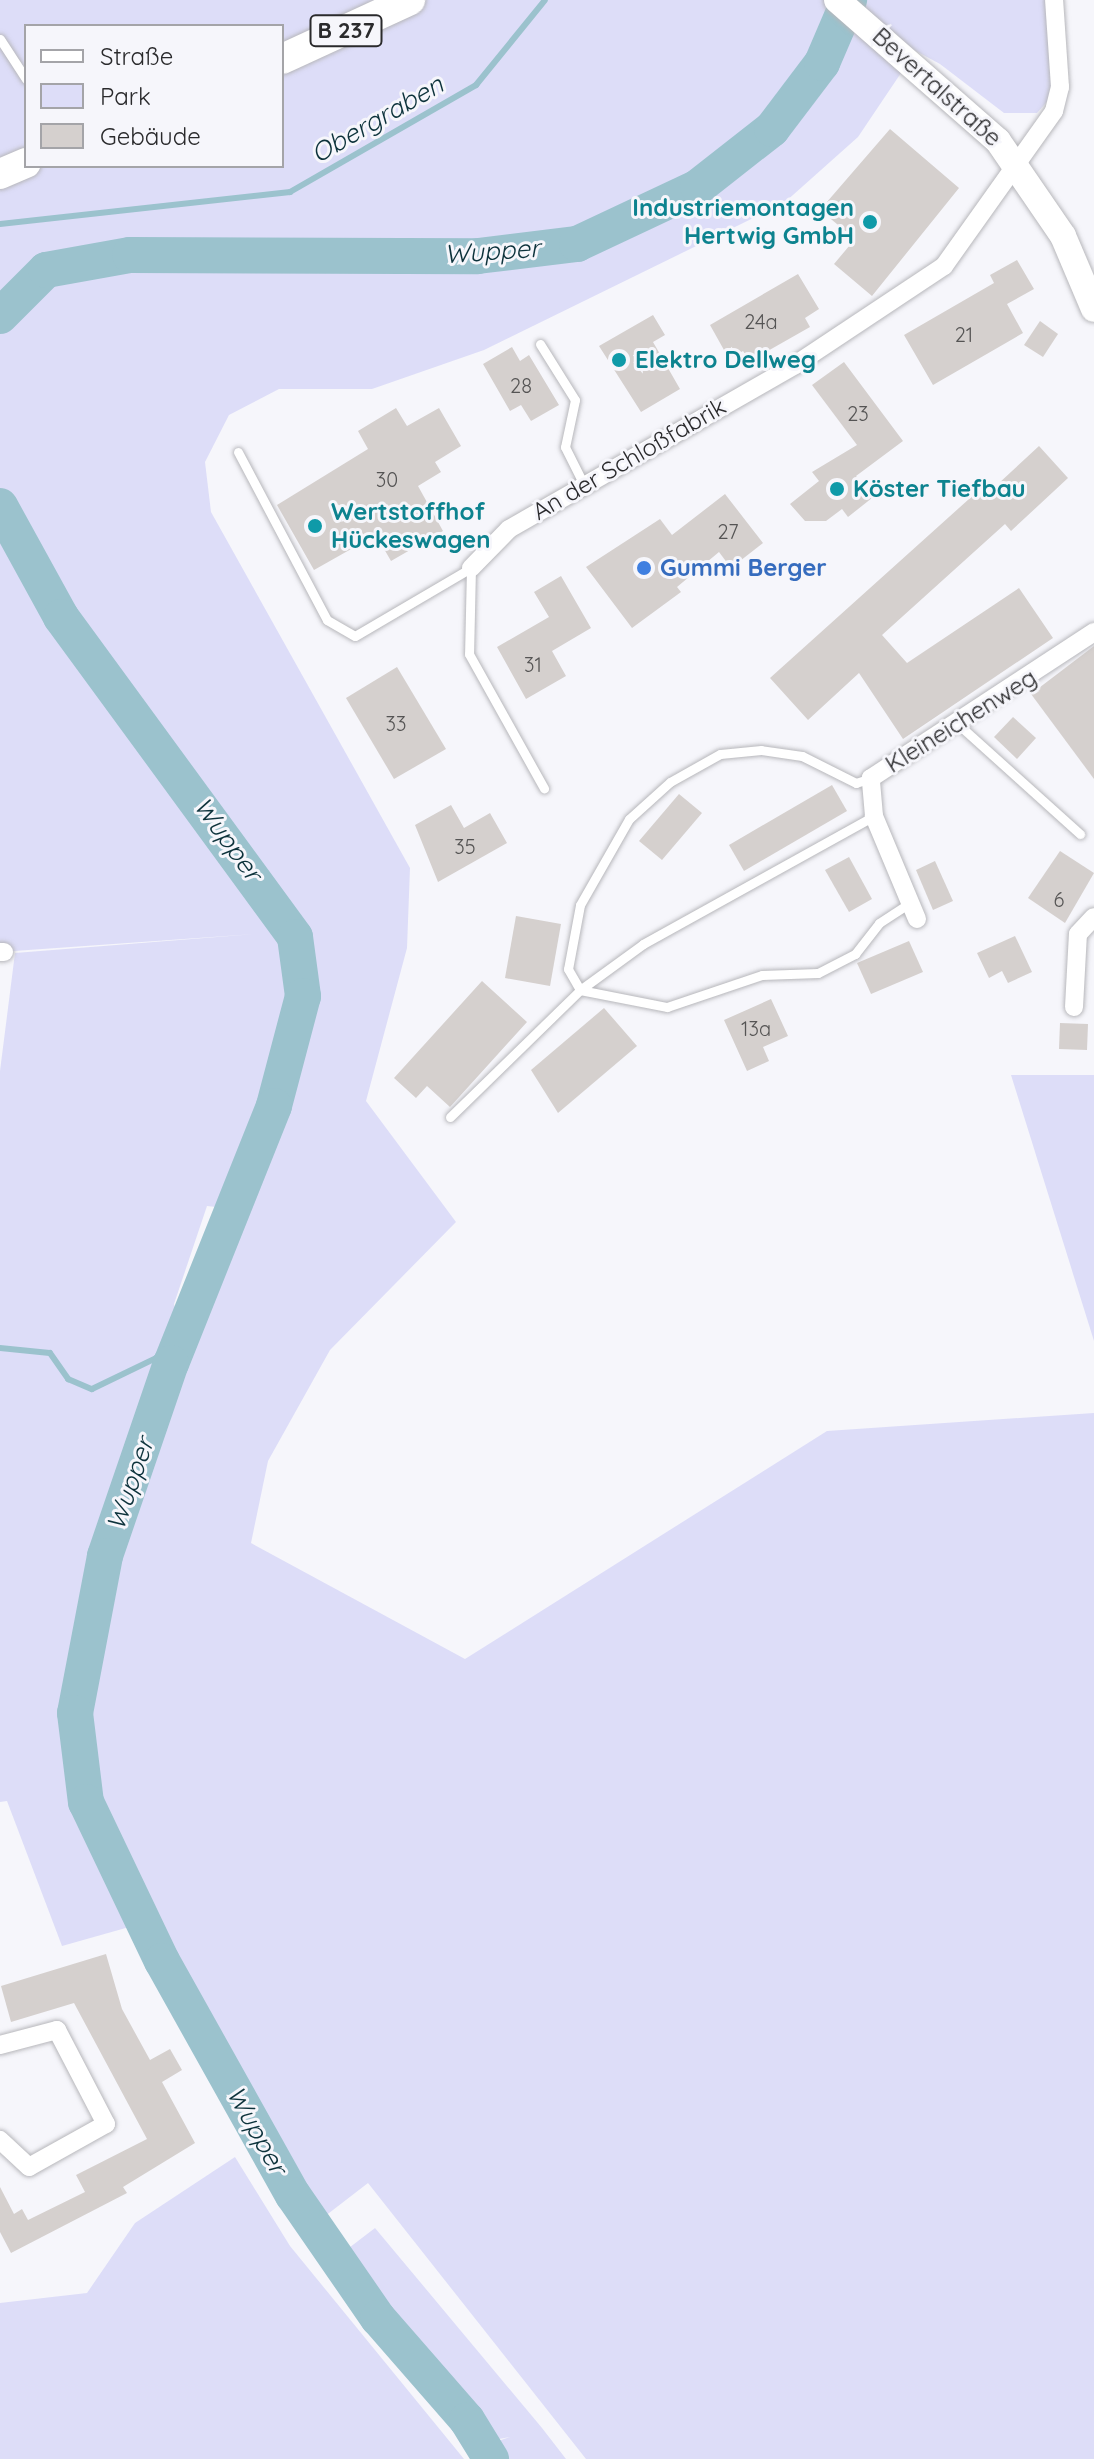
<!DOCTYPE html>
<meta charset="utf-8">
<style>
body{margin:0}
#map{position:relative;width:1094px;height:2459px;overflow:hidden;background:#f6f6fb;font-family:Quicksand,sans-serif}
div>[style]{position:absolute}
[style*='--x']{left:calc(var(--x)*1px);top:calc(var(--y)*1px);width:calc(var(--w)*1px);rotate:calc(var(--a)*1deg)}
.green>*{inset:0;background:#ddddf8}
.stream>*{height:6px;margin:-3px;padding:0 3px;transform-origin:3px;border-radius:3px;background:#9bc2cd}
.river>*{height:36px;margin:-18px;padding:0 18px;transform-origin:18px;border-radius:18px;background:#9bc2cd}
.building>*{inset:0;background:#d5d0ce}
.roads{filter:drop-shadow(0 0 2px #b7b7bb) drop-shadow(0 0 2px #b7b7bb)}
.lane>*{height:9px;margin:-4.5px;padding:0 4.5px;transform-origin:4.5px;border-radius:4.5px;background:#fff}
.street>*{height:18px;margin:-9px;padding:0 9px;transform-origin:9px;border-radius:9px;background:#fff}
.secondary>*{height:26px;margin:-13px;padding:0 13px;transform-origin:13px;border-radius:13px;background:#fff}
.primary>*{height:30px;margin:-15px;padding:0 15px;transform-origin:15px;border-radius:15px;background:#fff}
.dots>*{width:22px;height:22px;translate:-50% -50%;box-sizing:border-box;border:4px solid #f6f6fb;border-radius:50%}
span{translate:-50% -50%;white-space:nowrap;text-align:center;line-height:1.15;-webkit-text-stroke:6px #f6f6fb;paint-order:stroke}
.number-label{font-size:20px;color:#555454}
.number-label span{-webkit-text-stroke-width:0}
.shield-label span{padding:2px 6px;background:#f6f6fb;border:2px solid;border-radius:6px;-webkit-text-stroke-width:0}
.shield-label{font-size:22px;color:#2a2a2c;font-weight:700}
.street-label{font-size:24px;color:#2a2a2c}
.culture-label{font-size:24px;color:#0d838f;font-weight:700}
.right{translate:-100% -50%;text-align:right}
.left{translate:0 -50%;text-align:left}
.shop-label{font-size:24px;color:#366cbe;font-weight:700}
.water-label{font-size:26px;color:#0c323b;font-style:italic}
.legend{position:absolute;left:24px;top:24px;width:260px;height:144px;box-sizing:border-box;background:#f6f6fb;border:2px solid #a4a4a8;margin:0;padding:10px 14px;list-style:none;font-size:24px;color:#2a2a2c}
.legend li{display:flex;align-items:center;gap:16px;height:40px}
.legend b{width:40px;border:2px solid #a4a4a8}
</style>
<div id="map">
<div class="green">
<div style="clip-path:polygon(evenodd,0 0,1054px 0,1060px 87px,1037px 113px,1004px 113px,940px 64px,875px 29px,903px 70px,858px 137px,784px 203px,484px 350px,372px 389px,279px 389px,229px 415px,205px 462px,211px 512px,410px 868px,407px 948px,366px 1101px,456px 1222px,330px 1350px,268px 1461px,251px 1543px,465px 1659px,827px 1431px,1094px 1413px,1094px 2459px,586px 2459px,368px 2183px,320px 2220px,193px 2011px,154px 1920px,62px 1946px,7px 1801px,0 1802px,0 1071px,15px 953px,255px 934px,0 952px,0 188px,41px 166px,282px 166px,282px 26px,26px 26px,26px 163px,0 170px,0 0,207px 1206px,225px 1208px,156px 1458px,123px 1546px,184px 1341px,174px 1304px,207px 1206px)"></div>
<div style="clip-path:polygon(1011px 1075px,1094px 1075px,1094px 1341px)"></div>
<div style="clip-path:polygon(235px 2157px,290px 2246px,464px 2459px,0 2459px,0 2303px,87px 2293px,135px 2223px)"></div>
<div style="clip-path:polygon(375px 2228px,542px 2428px,566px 2459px,506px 2459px,498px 2441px,510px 2437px,499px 2439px,341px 2254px)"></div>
</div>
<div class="stream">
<div style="--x:0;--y:224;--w:292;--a:-6.3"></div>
<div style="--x:290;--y:192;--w:215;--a:-29.9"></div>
<div style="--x:476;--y:85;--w:109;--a:-50.9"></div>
<div style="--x:0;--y:297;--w:17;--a:17"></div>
<div style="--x:0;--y:1348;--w:50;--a:5.7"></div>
<div style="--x:50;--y:1353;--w:32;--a:55"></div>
<div style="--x:68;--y:1379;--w:26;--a:23"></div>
<div style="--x:92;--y:1389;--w:71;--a:-25.8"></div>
<div style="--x:156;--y:1358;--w:16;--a:18"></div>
</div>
<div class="river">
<div style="--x:0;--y:316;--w:65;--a:-45"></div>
<div style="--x:46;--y:270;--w:85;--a:-10.1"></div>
<div style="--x:130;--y:255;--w:348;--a:0.2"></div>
<div style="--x:478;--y:256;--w:100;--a:-6.9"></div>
<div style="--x:577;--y:244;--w:134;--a:-25.2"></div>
<div style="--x:698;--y:187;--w:94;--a:-38.1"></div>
<div style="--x:772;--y:129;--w:83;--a:-52.9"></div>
<div style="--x:822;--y:63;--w:69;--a:-66.8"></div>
<div style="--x:0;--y:506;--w:127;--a:61.2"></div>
<div style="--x:61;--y:617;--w:396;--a:53.8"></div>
<div style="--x:295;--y:937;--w:60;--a:82.3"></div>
<div style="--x:303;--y:996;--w:114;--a:104.8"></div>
<div style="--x:274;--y:1106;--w:277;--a:111.8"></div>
<div style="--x:171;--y:1363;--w:204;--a:108.9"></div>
<div style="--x:105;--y:1556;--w:160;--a:100.8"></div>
<div style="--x:75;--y:1713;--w:90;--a:83"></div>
<div style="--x:86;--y:1802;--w:176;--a:64.5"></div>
<div style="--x:162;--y:1961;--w:268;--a:60.8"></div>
<div style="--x:293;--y:2195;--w:150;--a:55.4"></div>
<div style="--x:378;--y:2318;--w:135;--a:48.9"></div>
<div style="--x:467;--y:2420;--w:46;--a:58.4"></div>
</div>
<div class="building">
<div style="clip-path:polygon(890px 129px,959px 188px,872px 296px,834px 264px,855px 239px,820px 210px)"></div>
<div style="clip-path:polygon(1017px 260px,1034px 289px,1007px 304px,1023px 333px,933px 385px,904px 335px,994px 283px,990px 275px)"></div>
<div style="clip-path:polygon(798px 274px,819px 309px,805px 318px,810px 327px,750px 361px,743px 351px,729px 359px,710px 325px)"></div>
<div style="clip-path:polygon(653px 315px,665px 335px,653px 342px,680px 389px,641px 412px,599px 346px)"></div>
<div style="clip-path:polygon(1040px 321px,1058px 334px,1043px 357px,1024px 345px)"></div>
<div style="clip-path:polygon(512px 347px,520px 361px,529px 355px,559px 405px,531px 421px,521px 405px,510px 411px,483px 364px)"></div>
<div style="clip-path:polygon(844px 362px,903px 441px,856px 476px,872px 498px,848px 517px,842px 509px,826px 521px,805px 521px,790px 504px,819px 481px,812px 472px,857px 445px,812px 385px)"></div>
<div style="clip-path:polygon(396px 408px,407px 426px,439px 408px,461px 446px,435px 462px,441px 472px,418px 486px,443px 531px,391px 561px,376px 535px,314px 570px,277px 505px,368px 449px,358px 431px)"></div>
<div style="clip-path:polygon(1039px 446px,1068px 478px,1011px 531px,1005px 524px,882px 635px,907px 663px,1019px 588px,1053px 638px,903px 739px,859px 673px,808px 720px,770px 678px,979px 490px,985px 496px)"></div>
<div style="clip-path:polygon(725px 494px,763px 543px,731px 568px,719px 552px,677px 587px,681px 592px,632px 628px,586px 567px,660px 519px,672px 535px)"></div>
<div style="clip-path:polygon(561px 576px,591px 628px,552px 651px,566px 676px,526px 699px,497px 647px,549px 617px,534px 592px)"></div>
<div style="clip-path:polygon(1094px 646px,1094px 779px,1031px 694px)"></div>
<div style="clip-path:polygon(397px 667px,446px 749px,394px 779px,346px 698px)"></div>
<div style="clip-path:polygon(1013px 717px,1036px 738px,1017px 759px,994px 737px)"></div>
<div style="clip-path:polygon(832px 785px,847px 811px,744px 871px,729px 845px)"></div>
<div style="clip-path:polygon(679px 794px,702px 813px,662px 860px,639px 841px)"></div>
<div style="clip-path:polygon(451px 805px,464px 828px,490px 813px,507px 843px,438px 882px,415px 825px)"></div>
<div style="clip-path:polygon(1060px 851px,1094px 873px,1065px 923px,1028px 898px)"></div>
<div style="clip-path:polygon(849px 857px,872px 899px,849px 912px,825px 870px)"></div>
<div style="clip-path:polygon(935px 861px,953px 901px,933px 910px,916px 870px)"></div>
<div style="clip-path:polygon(516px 916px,561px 924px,550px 986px,505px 978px)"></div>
<div style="clip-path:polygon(1015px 936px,1032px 972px,1008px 983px,1002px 971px,989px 978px,977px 953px)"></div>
<div style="clip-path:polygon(909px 941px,923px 972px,871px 994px,857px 963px)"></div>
<div style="clip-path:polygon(482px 981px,527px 1022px,450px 1107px,427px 1086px,416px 1098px,394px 1078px)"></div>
<div style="clip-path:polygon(771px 999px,788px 1036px,763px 1047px,769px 1061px,747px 1071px,724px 1020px)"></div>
<div style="clip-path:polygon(604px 1008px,637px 1046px,558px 1113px,531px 1070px)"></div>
<div style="clip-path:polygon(1060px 1023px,1088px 1024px,1087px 1050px,1059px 1049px)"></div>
<div style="clip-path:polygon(106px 1954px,122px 2009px,150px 2060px,170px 2049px,182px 2070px,162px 2082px,195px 2143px,123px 2187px,127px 2193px,11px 2253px,0 2232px,0 2187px,14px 2214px,22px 2209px,28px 2220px,85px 2192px,76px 2175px,147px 2139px,74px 2003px,11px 2022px,1px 1986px)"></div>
</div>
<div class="roads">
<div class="lane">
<div style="--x:0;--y:39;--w:48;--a:57"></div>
<div style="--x:540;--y:344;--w:66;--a:58"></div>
<div style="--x:575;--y:400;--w:48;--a:102"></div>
<div style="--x:565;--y:447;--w:42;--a:63.4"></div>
<div style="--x:238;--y:452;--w:190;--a:62.1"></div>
<div style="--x:327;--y:620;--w:32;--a:30"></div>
<div style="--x:355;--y:636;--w:134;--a:-30.4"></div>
<div style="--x:471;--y:568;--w:86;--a:91.3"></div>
<div style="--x:469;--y:654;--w:154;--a:60.8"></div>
<div style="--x:959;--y:725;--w:163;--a:42"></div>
<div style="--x:871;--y:778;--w:16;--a:162"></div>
<div style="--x:856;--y:783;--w:60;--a:-153.4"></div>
<div style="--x:802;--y:756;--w:41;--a:-171.7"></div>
<div style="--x:761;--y:750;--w:41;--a:174.4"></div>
<div style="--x:720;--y:754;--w:57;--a:150.8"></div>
<div style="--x:670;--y:782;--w:55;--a:137.9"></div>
<div style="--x:629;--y:819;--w:99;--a:119.7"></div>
<div style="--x:580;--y:905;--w:65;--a:100.6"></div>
<div style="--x:568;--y:969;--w:24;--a:60"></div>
<div style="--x:580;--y:990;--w:78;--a:-36.1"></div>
<div style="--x:643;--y:944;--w:264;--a:-29"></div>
<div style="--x:450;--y:1117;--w:182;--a:-44.3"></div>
<div style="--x:580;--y:990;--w:89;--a:11.1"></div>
<div style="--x:667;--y:1007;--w:100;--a:-18.6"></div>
<div style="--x:762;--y:975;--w:56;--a:-2"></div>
<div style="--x:818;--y:973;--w:42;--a:-27.2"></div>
<div style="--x:855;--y:954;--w:39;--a:-52"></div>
<div style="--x:879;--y:923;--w:37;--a:-33"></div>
</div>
<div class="street">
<div style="--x:471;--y:568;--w:54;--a:-45.7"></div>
<div style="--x:509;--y:529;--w:330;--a:-29.8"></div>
<div style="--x:795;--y:365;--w:179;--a:-33.6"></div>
<div style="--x:944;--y:266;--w:190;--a:-54.6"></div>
<div style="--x:1054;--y:111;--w:25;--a:-76"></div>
<div style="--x:1060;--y:87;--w:87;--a:-93.9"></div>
<div style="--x:917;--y:919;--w:112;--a:-112.7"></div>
<div style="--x:874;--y:816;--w:38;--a:-95"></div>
<div style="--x:871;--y:778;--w:267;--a:-33.2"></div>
<div style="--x:0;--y:952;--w:4;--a:0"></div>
<div style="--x:1074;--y:1007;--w:73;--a:-86.9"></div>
<div style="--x:1078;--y:934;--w:23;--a:-47"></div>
<div style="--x:0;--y:2045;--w:59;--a:-14.7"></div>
<div style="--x:57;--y:2030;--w:106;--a:62.5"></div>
<div style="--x:106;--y:2124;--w:88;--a:150.8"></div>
<div style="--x:29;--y:2167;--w:40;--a:-137"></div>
</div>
<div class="secondary">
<div style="--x:837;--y:0;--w:214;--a:41.2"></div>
<div style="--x:998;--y:141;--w:115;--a:55.6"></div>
<div style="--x:1063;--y:236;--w:79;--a:67"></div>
</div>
<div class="primary">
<div style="--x:282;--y:59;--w:141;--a:-24.7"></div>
<div style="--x:0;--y:174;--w:28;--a:-23"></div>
</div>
</div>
<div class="dots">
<div style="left:870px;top:222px;background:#0f9aa8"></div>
<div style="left:619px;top:360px;background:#0f9aa8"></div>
<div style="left:837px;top:489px;background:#0f9aa8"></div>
<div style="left:315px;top:526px;background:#0f9aa8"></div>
<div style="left:644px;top:568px;background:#3f7fe0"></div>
</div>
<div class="number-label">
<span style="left:761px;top:321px">24a</span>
<span style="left:964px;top:334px">21</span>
<span style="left:521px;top:385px">28</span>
<span style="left:858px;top:413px">23</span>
<span style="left:387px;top:479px">30</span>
<span style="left:728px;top:531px">27</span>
<span style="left:533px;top:664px">31</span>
<span style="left:396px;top:723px">33</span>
<span style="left:465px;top:846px">35</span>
<span style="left:1059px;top:899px">6</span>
<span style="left:756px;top:1028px">13a</span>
</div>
<div class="shield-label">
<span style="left:346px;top:31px">B 237</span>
</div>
<div class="street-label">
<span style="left:937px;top:87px;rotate:42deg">Bevertalstraße</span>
<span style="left:629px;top:459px;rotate:-30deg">An der Schloßfabrik</span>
<span style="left:961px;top:721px;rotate:-32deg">Kleineichenweg</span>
</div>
<div class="culture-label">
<span class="right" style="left:854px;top:222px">Industriemontagen<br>Hertwig GmbH</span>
<span class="left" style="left:635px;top:360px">Elektro Dellweg</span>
<span class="left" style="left:853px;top:489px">Köster Tiefbau</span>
<span class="left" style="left:331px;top:526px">Wertstoffhof<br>Hückeswagen</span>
</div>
<div class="shop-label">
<span class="left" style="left:660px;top:568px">Gummi Berger</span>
</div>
<div class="water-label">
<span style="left:377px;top:119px;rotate:-30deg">Obergraben</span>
<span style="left:492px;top:251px;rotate:-4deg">Wupper</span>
<span style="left:228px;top:839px;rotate:54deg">Wupper</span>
<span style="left:130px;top:1484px;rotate:-71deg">Wupper</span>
<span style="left:257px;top:2130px;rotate:61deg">Wupper</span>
</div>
<ul class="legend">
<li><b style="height:10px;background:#fff"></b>Straße</li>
<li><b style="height:22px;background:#ddddf8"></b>Park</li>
<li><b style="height:22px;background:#d5d0ce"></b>Gebäude</li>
</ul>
</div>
